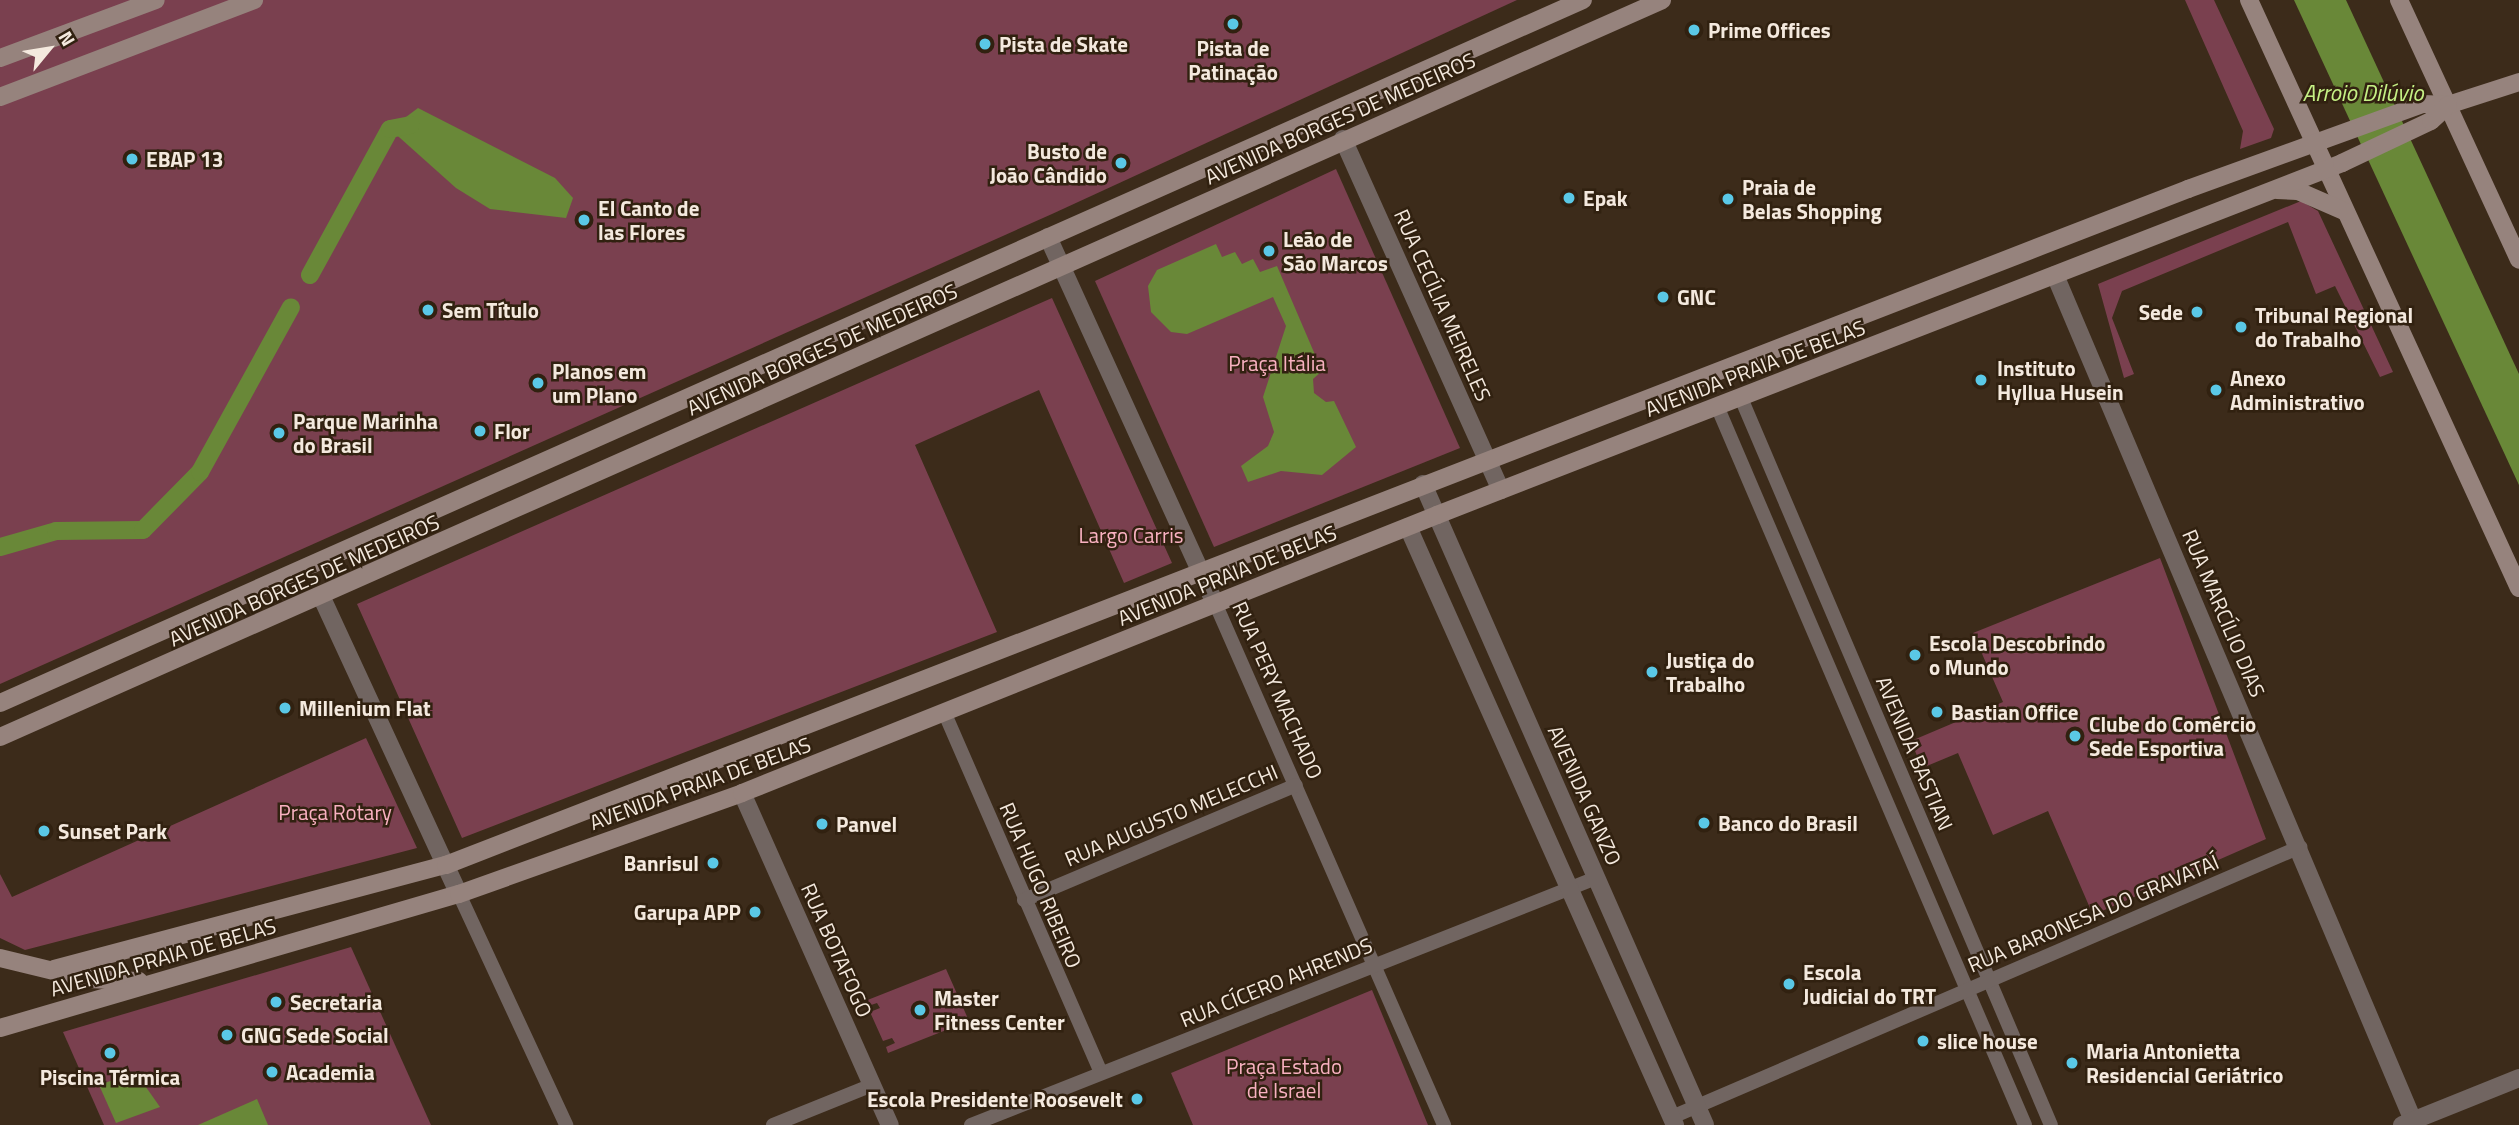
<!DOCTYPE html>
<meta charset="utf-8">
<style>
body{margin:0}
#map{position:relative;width:2519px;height:1125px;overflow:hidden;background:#3c2b1a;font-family:"Titillium Web",sans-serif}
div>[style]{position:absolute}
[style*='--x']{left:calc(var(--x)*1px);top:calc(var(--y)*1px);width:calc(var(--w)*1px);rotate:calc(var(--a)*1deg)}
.green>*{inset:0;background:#7a404f}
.water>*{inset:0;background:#698838}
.canal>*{height:18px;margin:-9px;padding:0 9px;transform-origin:9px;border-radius:9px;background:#698838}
.minor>*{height:14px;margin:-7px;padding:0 7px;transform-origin:7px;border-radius:7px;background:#716561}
.tertiary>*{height:18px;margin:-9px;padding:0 9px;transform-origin:9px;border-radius:9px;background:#716561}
.secondary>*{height:18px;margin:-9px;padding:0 9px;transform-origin:9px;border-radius:9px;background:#96837d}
.dots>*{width:19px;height:19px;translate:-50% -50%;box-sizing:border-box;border:4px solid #312110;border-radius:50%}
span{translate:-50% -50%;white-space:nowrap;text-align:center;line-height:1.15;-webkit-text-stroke:5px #312110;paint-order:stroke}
.poi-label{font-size:21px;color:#f4e9de;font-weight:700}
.left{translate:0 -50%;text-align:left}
.right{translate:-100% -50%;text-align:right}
.street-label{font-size:21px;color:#f4e9de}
.park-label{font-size:21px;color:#f9b1c1}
.water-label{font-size:23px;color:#c5f185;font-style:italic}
.north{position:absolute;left:14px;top:14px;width:70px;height:70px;-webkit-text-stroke:5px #312110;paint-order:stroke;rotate:60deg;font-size:19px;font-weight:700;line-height:28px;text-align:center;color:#f4e9de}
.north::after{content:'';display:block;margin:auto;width:24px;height:32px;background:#f4e9de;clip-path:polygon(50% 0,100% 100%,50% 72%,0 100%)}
</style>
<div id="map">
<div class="green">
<div style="clip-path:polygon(0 0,1517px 0,1052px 214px,0 684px)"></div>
<div style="clip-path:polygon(2185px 0,2214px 0,2274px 129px,2271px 138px,2240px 149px,2243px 131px)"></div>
<div style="clip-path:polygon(1336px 169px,1460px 448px,1214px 547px,1095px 281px)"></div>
<div style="clip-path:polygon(2301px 201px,2318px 211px,2393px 372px,2380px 377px,2335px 286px,2316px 294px,2288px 222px,2122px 291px,2112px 318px,2134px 374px,2124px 378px,2098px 284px)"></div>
<div style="clip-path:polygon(1052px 298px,1172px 563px,1124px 583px,1039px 390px,915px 445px,997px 632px,462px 838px,357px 604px)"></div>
<div style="clip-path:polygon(2160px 558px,2266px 839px,2093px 915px,2048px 811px,1993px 835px,1958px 753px,1922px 768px,1911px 741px,2003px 702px,1973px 633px)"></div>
<div style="clip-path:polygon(366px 738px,417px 848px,25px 950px,0 938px,0 874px,12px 897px)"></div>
<div style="clip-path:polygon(351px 947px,431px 1125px,104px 1125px,63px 1032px)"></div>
<div style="clip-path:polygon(946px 969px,969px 1021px,888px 1053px,886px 1047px,895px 1043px,892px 1038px,883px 1041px,870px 1012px,880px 1008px,877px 1003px,868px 1006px,865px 1001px)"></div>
<div style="clip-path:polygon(1372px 990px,1428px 1125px,1193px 1125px,1171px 1073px)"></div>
</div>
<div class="water">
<div style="clip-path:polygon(2294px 0,2346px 0,2519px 374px,2519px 485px)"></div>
<div style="clip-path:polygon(418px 108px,555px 178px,573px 198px,566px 218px,490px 209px,456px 188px,390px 129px)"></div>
<div style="clip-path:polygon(1216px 244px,1222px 257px,1235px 252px,1242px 264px,1253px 259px,1260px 272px,1277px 266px,1322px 371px,1313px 379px,1314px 393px,1326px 402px,1334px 401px,1356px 447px,1322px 475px,1281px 471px,1248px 482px,1241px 466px,1268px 446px,1274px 432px,1263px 397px,1286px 326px,1273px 297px,1187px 334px,1171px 332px,1151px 312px,1148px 286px,1157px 270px)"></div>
<div style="clip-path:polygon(116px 1079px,141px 1080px,160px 1107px,116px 1123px,99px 1085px)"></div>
<div style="clip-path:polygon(257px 1099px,268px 1125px,198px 1125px)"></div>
</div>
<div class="canal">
<div style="--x:310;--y:275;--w:166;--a:-61.3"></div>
<div style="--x:390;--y:129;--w:21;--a:-11"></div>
<div style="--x:0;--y:547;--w:58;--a:-15.9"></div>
<div style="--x:56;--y:531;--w:87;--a:-0.7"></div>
<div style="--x:143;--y:530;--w:81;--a:-45.5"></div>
<div style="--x:200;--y:472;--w:188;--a:-61.1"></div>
</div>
<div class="minor">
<div style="--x:1741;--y:398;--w:790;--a:66.91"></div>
<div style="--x:1717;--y:406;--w:782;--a:66.81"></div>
<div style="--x:1216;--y:605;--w:568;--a:66.32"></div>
<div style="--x:945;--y:714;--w:391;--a:66.5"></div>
<div style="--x:459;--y:894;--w:255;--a:65.1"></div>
<div style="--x:1024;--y:900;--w:295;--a:-22.9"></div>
<div style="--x:1672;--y:1117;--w:684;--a:-23.26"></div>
<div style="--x:773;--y:1125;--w:107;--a:-22"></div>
<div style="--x:971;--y:1125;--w:672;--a:-21.56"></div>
</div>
<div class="tertiary">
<div style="--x:1343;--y:139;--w:385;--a:65.8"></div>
<div style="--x:1048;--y:237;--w:405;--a:65.5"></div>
<div style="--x:2055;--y:275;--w:923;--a:67.05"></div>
<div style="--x:1423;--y:484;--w:700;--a:66.25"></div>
<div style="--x:1408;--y:527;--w:655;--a:65.94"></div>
<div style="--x:322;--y:598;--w:326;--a:65.2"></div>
<div style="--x:742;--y:793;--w:363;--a:66"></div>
<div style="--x:2402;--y:1125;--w:126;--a:-21.9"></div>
</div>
<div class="secondary">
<div style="--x:2249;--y:0;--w:647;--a:65.34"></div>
<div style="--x:2399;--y:0;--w:286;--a:65.2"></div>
<div style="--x:0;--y:58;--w:166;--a:-20.4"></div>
<div style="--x:0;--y:97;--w:272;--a:-20.9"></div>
<div style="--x:2277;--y:190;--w:21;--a:3"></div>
<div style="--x:2298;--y:191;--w:52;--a:23.6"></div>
<div style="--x:0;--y:703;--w:1732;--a:-23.95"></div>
<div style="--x:0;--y:737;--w:1818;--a:-23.91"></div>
<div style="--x:0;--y:958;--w:89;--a:13.6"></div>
<div style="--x:87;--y:979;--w:52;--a:2.2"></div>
<div style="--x:54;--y:969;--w:406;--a:-14.9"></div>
<div style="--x:446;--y:865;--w:1869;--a:-21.21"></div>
<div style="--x:2188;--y:189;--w:250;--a:-19.9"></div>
<div style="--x:2423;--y:104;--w:25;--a:2"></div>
<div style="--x:2448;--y:105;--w:75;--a:-17.9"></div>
<div style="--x:0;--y:1028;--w:478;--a:-16.3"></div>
<div style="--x:459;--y:894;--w:300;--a:-19.6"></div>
<div style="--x:742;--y:793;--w:749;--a:-21.8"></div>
<div style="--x:1437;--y:515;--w:971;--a:-21.25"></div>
<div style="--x:2342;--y:163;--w:98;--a:-25.3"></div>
<div style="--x:2431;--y:121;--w:23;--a:-43"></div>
</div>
<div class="dots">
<div style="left:1233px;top:24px;background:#5ac8e6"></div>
<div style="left:1694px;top:30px;background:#5ac8e6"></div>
<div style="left:985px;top:44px;background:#5ac8e6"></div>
<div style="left:132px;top:159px;background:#5ac8e6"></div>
<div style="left:1121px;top:163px;background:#5ac8e6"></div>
<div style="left:1569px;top:198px;background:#5ac8e6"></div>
<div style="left:1728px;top:199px;background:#5ac8e6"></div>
<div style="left:584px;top:220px;background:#5ac8e6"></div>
<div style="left:1269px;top:251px;background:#5ac8e6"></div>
<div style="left:1663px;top:297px;background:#5ac8e6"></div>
<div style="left:428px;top:310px;background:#5ac8e6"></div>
<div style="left:2197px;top:312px;background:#5ac8e6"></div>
<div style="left:2241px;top:327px;background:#5ac8e6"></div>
<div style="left:1981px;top:380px;background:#5ac8e6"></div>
<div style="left:538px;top:383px;background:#5ac8e6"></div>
<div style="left:2216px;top:390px;background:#5ac8e6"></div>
<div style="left:480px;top:431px;background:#5ac8e6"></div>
<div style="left:279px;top:433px;background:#5ac8e6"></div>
<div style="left:1915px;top:655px;background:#5ac8e6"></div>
<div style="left:1652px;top:672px;background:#5ac8e6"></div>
<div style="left:285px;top:708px;background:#5ac8e6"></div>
<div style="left:1937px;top:712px;background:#5ac8e6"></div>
<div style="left:2075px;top:736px;background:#5ac8e6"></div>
<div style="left:1704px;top:823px;background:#5ac8e6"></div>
<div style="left:822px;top:824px;background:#5ac8e6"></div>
<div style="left:44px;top:831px;background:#5ac8e6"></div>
<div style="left:713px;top:863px;background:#5ac8e6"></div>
<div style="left:755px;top:912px;background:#5ac8e6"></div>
<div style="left:1789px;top:984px;background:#5ac8e6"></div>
<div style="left:276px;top:1002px;background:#5ac8e6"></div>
<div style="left:920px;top:1010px;background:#5ac8e6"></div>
<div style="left:227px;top:1035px;background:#5ac8e6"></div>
<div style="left:1923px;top:1041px;background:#5ac8e6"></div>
<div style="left:110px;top:1053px;background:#5ac8e6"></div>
<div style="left:2072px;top:1063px;background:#5ac8e6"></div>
<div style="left:272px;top:1072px;background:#5ac8e6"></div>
<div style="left:1137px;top:1099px;background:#5ac8e6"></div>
</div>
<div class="poi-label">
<span class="left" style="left:1708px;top:30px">Prime Offices</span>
<span class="left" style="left:999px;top:44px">Pista de Skate</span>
<span style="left:1233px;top:60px">Pista de<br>Patinação</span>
<span class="right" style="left:1107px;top:163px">Busto de<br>João Cândido</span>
<span class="left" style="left:146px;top:159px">EBAP 13</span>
<span class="left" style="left:1742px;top:199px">Praia de<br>Belas Shopping</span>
<span class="left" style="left:1583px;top:198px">Epak</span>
<span class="left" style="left:598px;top:220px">El Canto de<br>las Flores</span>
<span class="left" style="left:1283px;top:251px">Leão de<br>São Marcos</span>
<span class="left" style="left:1677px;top:297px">GNC</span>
<span class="left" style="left:442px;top:310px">Sem Título</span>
<span class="right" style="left:2183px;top:312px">Sede</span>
<span class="left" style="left:2255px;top:327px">Tribunal Regional<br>do Trabalho</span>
<span class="left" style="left:1997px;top:380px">Instituto<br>Hyllua Husein</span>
<span class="left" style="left:552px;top:383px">Planos em<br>um Plano</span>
<span class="left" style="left:2230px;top:390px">Anexo<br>Administrativo</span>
<span class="left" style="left:293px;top:433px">Parque Marinha<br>do Brasil</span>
<span class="left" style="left:494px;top:431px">Flor</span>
<span class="left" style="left:1929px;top:655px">Escola Descobrindo<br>o Mundo</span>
<span class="left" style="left:1666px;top:672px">Justiça do<br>Trabalho</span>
<span class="left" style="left:299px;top:708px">Millenium Flat</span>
<span class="left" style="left:1951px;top:712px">Bastian Office</span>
<span class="left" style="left:2089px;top:736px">Clube do Comércio<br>Sede Esportiva</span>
<span class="left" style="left:1718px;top:823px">Banco do Brasil</span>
<span class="left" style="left:836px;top:824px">Panvel</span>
<span class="left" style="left:58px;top:831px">Sunset Park</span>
<span class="right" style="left:699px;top:863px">Banrisul</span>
<span class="right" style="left:741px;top:912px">Garupa APP</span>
<span class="left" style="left:1803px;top:984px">Escola<br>Judicial do TRT</span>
<span class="left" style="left:934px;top:1010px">Master<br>Fitness Center</span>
<span class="left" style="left:290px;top:1002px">Secretaria</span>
<span class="left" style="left:241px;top:1035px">GNG Sede Social</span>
<span class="left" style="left:1937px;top:1041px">slice house</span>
<span class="left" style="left:2086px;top:1063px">Maria Antonietta<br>Residencial Geriátrico</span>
<span class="left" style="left:286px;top:1072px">Academia</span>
<span style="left:110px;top:1077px">Piscina Térmica</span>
<span class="right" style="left:1123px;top:1099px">Escola Presidente Roosevelt</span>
</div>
<div class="street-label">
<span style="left:1340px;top:118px;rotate:-24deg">AVENIDA BORGES DE MEDEIROS</span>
<span style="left:1443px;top:305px;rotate:66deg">RUA CECÍLIA MEIRELES</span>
<span style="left:822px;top:349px;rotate:-24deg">AVENIDA BORGES DE MEDEIROS</span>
<span style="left:1755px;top:368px;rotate:-21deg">AVENIDA PRAIA DE BELAS</span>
<span style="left:1227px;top:575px;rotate:-22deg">AVENIDA PRAIA DE BELAS</span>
<span style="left:304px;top:580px;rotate:-24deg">AVENIDA BORGES DE MEDEIROS</span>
<span style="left:2224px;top:613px;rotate:67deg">RUA MARCÍLIO DIAS</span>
<span style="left:1278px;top:690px;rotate:66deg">RUA PERY MACHADO</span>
<span style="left:1915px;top:753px;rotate:67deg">AVENIDA BASTIAN</span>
<span style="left:700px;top:783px;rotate:-20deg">AVENIDA PRAIA DE BELAS</span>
<span style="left:1585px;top:795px;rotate:66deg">AVENIDA GANZO</span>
<span style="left:1171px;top:815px;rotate:-23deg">RUA AUGUSTO MELECCHI</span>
<span style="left:1041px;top:885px;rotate:67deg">RUA HUGO RIBEIRO</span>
<span style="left:2093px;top:913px;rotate:-23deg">RUA BARONESA DO GRAVATAÍ</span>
<span style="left:837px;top:950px;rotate:66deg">RUA BOTAFOGO</span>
<span style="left:163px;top:957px;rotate:-16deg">AVENIDA PRAIA DE BELAS</span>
<span style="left:1276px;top:982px;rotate:-22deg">RUA CÍCERO AHRENDS</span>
</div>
<div class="park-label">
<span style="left:1277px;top:363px">Praça Itália</span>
<span style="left:1131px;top:535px">Largo Carris</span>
<span style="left:335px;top:812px">Praça Rotary</span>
<span style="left:1284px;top:1078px">Praça Estado<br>de Israel</span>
</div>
<div class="water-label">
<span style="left:2363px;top:93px">Arroio Dilúvio</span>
</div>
<div class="north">N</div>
</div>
